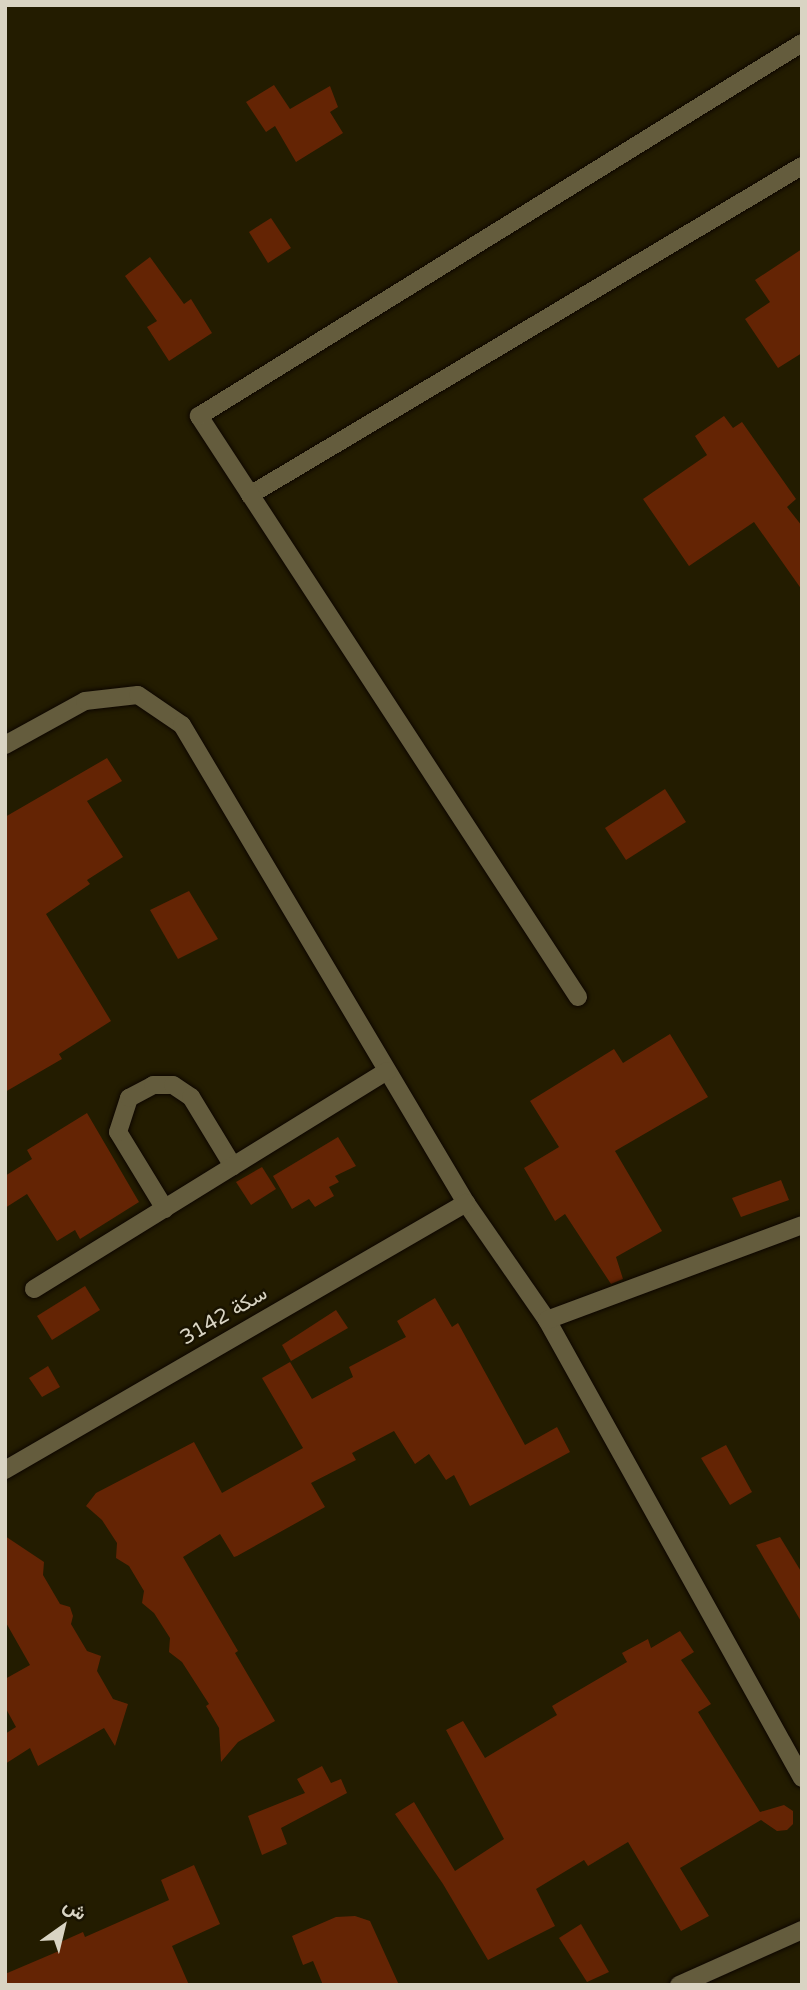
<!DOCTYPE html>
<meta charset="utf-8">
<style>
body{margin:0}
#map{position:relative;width:807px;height:1990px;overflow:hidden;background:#231c00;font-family:"Varela Round",Vazirmatn,sans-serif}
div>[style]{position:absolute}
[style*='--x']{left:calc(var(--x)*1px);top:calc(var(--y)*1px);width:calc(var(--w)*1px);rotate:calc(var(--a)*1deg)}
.building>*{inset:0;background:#642404}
.roads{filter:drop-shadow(0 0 2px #0d0600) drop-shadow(0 0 2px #0d0600)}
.street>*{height:18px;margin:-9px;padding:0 9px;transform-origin:9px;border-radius:9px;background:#645c3d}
span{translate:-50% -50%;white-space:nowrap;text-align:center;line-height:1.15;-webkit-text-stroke:5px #191300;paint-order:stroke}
.street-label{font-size:21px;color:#d9d4c3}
.frame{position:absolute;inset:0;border:7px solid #d9d4c3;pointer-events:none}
.north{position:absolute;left:28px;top:1892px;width:70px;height:70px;-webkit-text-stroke:5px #191300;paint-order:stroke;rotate:34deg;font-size:19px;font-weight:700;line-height:28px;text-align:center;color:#d9d4c3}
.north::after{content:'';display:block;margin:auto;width:24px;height:32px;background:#d9d4c3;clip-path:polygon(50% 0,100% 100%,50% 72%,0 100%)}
</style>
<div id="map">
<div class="building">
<div style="clip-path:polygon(274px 85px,290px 109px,330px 86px,338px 107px,330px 112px,343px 133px,296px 162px,275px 126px,266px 132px,246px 102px)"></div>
<div style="clip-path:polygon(271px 218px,291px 248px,268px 263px,249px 232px)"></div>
<div style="clip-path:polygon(802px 249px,802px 353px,778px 368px,745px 319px,770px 302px,755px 280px)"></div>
<div style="clip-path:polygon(150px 257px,184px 304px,191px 299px,212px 333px,169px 361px,147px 327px,157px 321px,125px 276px)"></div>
<div style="clip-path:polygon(724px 416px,733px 428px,742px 422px,796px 499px,787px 507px,802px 526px,802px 590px,754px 522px,689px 566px,643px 499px,707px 455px,695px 436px)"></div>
<div style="clip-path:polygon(107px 758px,122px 781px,87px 801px,123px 857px,87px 880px,90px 884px,46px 914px,111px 1021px,59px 1054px,62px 1059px,5px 1092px,5px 817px)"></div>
<div style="clip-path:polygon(665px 789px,686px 822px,626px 860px,605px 828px)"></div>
<div style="clip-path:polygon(189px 891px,218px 939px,178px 959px,150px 910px)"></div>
<div style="clip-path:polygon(670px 1034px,708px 1097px,615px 1151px,662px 1231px,616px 1257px,623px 1279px,611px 1284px,565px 1214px,555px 1221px,524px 1168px,559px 1147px,530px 1101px,614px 1049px,623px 1063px)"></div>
<div style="clip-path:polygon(87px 1113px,139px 1202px,80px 1239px,75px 1230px,57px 1241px,27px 1194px,5px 1208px,5px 1176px,32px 1159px,27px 1150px)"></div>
<div style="clip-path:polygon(338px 1137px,356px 1166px,335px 1176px,339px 1182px,329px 1187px,334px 1196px,315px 1207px,309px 1199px,292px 1209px,273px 1176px)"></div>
<div style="clip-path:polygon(262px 1167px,276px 1189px,251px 1205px,236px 1182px)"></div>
<div style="clip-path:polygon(781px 1180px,789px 1200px,741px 1217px,732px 1198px)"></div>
<div style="clip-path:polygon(85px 1286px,100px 1310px,52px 1340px,37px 1316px)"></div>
<div style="clip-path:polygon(435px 1298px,452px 1327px,458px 1323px,525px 1445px,557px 1427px,570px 1452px,470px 1506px,454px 1475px,446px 1480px,429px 1454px,415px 1464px,394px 1431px,352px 1453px,356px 1460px,311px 1483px,325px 1507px,237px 1556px,234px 1557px,220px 1534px,183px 1557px,238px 1651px,235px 1653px,275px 1721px,238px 1742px,221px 1762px,219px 1728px,206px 1706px,209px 1704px,182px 1662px,169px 1652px,170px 1638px,154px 1613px,142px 1603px,144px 1591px,129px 1566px,116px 1558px,117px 1543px,102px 1520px,86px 1506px,96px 1493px,194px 1442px,222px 1493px,303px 1448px,262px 1378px,290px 1362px,312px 1399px,353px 1377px,349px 1367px,406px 1337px,397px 1321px)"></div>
<div style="clip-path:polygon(336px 1310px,348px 1328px,291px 1361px,282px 1345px)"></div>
<div style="clip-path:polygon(48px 1366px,60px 1387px,42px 1397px,29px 1378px)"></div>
<div style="clip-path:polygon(726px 1445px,752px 1492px,730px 1505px,701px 1458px)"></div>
<div style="clip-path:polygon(5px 1536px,44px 1562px,43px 1575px,60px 1604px,70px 1607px,73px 1616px,71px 1624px,87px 1651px,101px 1656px,97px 1671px,113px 1699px,128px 1704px,115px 1746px,104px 1728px,38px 1766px,30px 1748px,5px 1764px,5px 1734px,16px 1727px,5px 1707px,5px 1679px,30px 1665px,5px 1621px)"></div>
<div style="clip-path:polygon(780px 1537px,802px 1573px,802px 1623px,756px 1545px)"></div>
<div style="clip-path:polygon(680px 1631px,694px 1652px,681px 1660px,711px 1704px,698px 1712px,760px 1812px,784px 1805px,793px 1811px,793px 1824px,787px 1830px,777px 1831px,761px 1820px,680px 1868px,709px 1916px,681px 1931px,628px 1842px,588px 1866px,584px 1860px,536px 1889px,555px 1926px,488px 1960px,443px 1884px,395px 1814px,414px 1802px,455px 1871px,504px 1839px,446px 1730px,463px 1721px,485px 1758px,557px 1715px,552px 1706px,627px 1662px,622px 1653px,648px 1639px,651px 1648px)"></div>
<div style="clip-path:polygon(322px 1766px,331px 1783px,341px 1779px,347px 1793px,281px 1828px,287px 1844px,262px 1855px,248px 1816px,305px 1793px,297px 1779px)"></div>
<div style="clip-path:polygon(194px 1865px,220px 1924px,172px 1946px,189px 1985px,5px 1985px,5px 1974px,59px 1951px,56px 1944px,83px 1932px,85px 1937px,169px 1900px,161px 1880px)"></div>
<div style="clip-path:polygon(355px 1916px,370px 1921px,399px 1985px,323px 1985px,313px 1961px,303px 1965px,292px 1936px,336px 1917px)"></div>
<div style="clip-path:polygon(581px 1924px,609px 1972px,587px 1982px,559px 1938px)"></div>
</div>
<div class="roads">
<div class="street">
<div style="--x:250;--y:495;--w:643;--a:-30.8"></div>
<div style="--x:5;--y:745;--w:91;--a:-28.8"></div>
<div style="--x:85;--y:701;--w:53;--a:-6.5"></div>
<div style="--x:138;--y:695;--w:53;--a:34.3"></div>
<div style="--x:182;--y:725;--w:556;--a:59.28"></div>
<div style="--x:466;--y:1203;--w:142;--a:55.3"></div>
<div style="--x:547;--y:1320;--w:524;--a:60.89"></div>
<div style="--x:578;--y:997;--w:694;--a:-123.12"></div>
<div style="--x:199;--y:416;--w:709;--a:-31.74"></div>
<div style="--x:165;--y:1209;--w:90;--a:-121.4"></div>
<div style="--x:118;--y:1132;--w:36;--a:-72"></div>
<div style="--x:129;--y:1098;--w:27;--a:-28"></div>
<div style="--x:153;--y:1085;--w:20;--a:0"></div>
<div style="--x:173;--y:1085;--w:22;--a:34"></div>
<div style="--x:191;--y:1097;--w:81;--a:58.7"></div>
<div style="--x:34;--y:1289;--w:415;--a:-31.7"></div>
<div style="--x:547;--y:1320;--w:272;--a:-20.4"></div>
<div style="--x:5;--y:1470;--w:533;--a:-30.08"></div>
<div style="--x:679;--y:1985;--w:135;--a:-24.1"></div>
</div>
</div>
<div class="street-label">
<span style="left:224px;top:1316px;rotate:-30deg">سكة 3142</span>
</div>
<div class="frame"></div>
<div class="north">ش</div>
</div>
